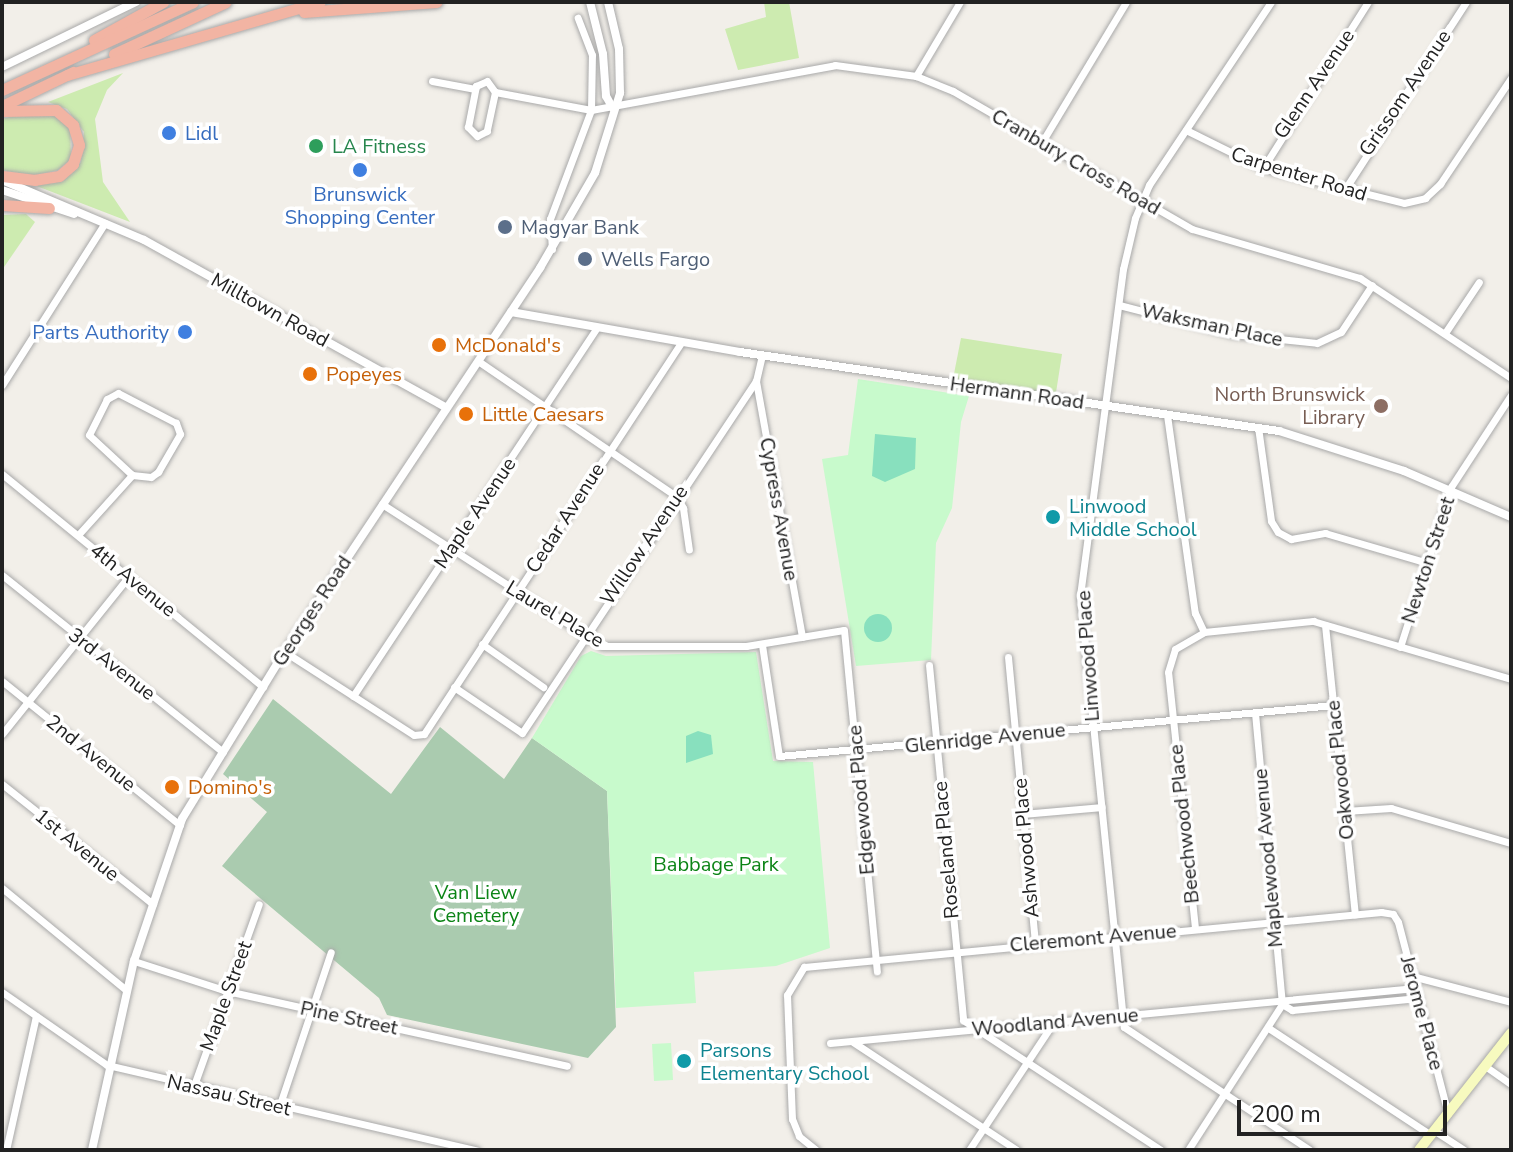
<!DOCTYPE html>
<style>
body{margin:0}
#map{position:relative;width:1513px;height:1152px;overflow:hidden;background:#f2efe9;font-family:"Nunito Sans",sans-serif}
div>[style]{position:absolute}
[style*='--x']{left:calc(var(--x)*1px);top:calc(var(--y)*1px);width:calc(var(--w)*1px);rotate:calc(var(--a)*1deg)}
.grass>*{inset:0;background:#cdebb0}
.cemetery>*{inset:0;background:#aacbaf}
.park>*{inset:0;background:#c8facc}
.pitch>*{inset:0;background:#88e0be}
.round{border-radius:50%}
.roads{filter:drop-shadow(0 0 2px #a9a9a9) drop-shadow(0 0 2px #a9a9a9)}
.minor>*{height:7px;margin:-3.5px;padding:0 3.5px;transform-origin:3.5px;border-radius:3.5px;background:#fff}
.tertiary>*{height:8px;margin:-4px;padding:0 4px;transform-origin:4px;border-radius:4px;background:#fff}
.secondary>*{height:10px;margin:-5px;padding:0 5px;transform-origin:5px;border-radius:5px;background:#f7fabf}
.trunk>*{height:11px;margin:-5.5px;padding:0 5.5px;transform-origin:5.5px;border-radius:5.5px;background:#f2b4a3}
.dots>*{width:22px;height:22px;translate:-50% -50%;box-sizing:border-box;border:4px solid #fff;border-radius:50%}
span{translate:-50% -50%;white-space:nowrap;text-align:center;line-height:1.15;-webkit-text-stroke:7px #fff;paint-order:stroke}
.street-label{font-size:20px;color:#222}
.shop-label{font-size:20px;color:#366cbe}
.left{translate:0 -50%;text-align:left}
.right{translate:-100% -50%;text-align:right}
.leisure-label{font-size:20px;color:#27864d}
.service-label{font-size:20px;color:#4e5e75}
.food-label{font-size:20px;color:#c56008}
.education-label{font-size:20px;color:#785e54}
.culture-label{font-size:20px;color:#0d838f}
.park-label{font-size:20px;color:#0c8416}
.frame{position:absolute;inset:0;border:4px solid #222;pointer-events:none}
.scale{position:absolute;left:1237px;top:1100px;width:210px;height:36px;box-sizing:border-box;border:4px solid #222;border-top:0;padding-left:10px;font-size:24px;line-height:28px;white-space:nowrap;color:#222;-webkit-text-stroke:6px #fff;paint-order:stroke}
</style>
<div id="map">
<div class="grass">
<div style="clip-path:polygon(764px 2px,789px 2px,799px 58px,738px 70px,725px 29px,766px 17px)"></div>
<div style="clip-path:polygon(123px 73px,107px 90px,95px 119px,103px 182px,130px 222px,34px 185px,64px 180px,81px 162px,84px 132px,67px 109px,48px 102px)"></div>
<div style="clip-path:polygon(33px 111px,55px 114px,70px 128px,71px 159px,58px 170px,32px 176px,2px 170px,2px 119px)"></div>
<div style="clip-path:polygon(26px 214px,35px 222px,2px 270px,2px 215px)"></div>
<div style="clip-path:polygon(961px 338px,1062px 354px,1055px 399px,952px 384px)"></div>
</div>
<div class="cemetery">
<div style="clip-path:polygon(273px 699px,391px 794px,440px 727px,504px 779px,532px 738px,607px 791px,616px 1027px,588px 1058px,387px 1015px,379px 998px,222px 866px,267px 812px,223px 774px)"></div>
</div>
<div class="park">
<div style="clip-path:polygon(858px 379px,969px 396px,961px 422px,952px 508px,936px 543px,931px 660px,856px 666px,822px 459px,848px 455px)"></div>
<div style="clip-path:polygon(591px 651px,606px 656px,756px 652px,773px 761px,813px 762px,830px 948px,776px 966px,694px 972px,696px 1003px,616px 1008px,607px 791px,532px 738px,581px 656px)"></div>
<div style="clip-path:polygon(671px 1043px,673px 1080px,654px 1081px,652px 1044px)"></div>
</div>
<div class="pitch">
<div style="clip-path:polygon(875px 434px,916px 438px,915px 469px,885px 482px,872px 476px)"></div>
<div class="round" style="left:864px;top:614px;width:28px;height:28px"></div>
<div style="clip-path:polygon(698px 731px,711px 735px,713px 754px,686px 763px,686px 736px)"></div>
</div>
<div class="roads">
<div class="minor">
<div style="--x:1271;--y:2;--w:220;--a:123.7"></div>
<div style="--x:1149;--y:185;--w:36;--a:113"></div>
<div style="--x:1135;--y:218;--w:52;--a:103.2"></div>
<div style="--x:1123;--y:269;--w:330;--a:97.5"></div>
<div style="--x:1080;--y:596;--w:433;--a:84.2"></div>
<div style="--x:1124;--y:1027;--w:223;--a:33.5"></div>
<div style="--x:916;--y:76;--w:86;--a:-59.3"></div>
<div style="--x:432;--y:81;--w:44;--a:10.5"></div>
<div style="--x:487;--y:81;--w:14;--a:54"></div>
<div style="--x:495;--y:92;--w:40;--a:102"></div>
<div style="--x:487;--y:131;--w:11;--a:153"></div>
<div style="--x:477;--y:136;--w:13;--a:-135"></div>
<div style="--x:468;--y:127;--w:42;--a:-79"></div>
<div style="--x:476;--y:86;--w:12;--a:-24"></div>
<div style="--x:495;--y:92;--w:98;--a:10.6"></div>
<div style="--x:591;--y:110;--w:248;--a:-10.4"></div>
<div style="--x:835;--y:65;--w:82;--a:7.7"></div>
<div style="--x:916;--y:76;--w:40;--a:22"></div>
<div style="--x:953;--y:91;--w:276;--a:30"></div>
<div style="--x:1192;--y:229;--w:175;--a:16.3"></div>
<div style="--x:1360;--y:278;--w:181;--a:33.5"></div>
<div style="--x:1186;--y:130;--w:86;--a:26.3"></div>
<div style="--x:1263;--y:168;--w:145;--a:13.9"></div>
<div style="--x:1404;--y:203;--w:22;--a:-13"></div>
<div style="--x:1425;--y:198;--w:21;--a:-43"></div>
<div style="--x:1440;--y:184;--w:128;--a:-56.2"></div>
<div style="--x:1042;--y:142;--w:163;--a:-59"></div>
<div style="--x:1263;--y:168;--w:196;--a:-57.7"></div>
<div style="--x:1347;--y:186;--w:219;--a:-57.1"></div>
<div style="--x:552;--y:249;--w:30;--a:-94"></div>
<div style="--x:550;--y:219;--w:116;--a:-69.4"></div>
<div style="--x:591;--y:110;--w:55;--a:-89"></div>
<div style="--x:592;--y:55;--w:40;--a:-111"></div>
<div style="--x:1119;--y:305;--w:117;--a:14.4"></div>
<div style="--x:1232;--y:334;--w:85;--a:6"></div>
<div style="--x:1317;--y:343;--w:26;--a:-25"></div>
<div style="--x:1341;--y:332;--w:56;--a:-56.6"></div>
<div style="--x:1445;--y:333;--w:61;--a:-56.3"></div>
<div style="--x:478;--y:361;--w:241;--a:34.3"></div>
<div style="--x:677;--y:497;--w:13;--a:61"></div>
<div style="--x:683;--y:508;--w:42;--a:81.9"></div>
<div style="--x:756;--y:381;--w:260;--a:79.8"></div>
<div style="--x:2;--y:385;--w:192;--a:-57.6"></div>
<div style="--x:1167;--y:415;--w:200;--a:82"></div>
<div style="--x:1195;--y:613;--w:21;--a:65"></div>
<div style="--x:1204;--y:632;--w:110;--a:-5.8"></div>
<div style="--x:1313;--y:621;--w:206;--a:16.3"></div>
<div style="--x:1258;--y:427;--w:95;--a:82.1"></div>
<div style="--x:1271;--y:521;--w:13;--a:58"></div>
<div style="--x:1278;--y:532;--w:15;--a:28"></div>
<div style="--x:1291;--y:539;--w:35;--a:-10"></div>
<div style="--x:1325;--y:533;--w:104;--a:16.2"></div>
<div style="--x:2;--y:474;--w:337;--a:39.2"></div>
<div style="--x:382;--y:504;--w:262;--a:32.8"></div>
<div style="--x:602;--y:646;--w:144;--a:0"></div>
<div style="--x:746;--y:646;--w:99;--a:-9.3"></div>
<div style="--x:844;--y:630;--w:343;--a:84.5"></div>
<div style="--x:78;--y:535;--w:81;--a:-48"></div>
<div style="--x:132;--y:475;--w:19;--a:6"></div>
<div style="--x:151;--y:477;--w:9;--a:-36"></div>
<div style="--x:158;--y:472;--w:44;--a:-59.9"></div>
<div style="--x:180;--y:434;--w:12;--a:-110"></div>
<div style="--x:176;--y:423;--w:65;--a:-152.7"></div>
<div style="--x:118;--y:393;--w:13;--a:151"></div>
<div style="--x:107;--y:399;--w:40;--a:116.6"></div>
<div style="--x:89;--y:435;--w:59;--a:42.9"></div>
<div style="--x:2;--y:575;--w:283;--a:38.7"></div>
<div style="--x:1325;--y:625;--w:291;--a:84.1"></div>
<div style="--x:482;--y:644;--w:75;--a:35.2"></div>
<div style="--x:762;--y:645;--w:112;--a:81.3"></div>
<div style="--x:779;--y:756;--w:557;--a:-5.25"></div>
<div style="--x:1400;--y:647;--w:168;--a:-72.3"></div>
<div style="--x:1451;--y:487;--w:110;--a:-56.9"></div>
<div style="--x:285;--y:652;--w:153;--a:32.8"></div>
<div style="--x:414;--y:735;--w:10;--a:-6"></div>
<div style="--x:424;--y:734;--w:468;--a:-56.7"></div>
<div style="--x:1008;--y:657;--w:287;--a:84.6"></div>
<div style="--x:929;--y:665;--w:357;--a:84.5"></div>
<div style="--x:963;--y:1020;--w:237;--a:33.3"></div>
<div style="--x:2;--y:681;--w:229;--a:39"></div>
<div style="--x:454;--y:687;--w:82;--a:34.1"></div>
<div style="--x:522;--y:733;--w:423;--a:-56.4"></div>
<div style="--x:756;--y:381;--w:26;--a:-77"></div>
<div style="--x:353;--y:696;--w:440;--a:-56.5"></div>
<div style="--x:2;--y:734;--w:203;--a:-51.2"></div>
<div style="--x:2;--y:784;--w:193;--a:38.5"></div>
<div style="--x:1345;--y:811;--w:46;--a:-3.7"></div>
<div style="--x:1391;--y:808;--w:125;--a:16.3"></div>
<div style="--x:1023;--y:814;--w:79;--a:-5.1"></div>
<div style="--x:2;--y:888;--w:161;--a:39.4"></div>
<div style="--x:1195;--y:928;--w:257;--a:-96"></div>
<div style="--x:1168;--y:672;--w:24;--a:-73"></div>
<div style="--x:1175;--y:649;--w:34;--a:-30"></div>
<div style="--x:134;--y:961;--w:98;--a:17.9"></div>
<div style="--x:227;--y:991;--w:348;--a:12.4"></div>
<div style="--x:1412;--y:976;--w:102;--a:14.7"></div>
<div style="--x:2;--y:992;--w:128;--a:34.8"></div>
<div style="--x:107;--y:1065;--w:379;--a:13"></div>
<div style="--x:1282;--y:1004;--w:12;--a:31"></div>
<div style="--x:1292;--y:1010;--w:127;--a:-5.4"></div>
<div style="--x:1270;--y:1029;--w:193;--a:33.4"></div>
<div style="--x:853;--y:1042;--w:196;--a:33.4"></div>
<div style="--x:830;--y:1043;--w:588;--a:-5.37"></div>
<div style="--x:1485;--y:1066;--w:32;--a:35"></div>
<div style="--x:193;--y:1088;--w:195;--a:-70.3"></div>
<div style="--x:279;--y:1107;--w:163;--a:-71.5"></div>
<div style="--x:1435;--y:1131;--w:35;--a:33"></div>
<div style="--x:6;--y:1150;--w:137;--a:-77.4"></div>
<div style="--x:816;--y:1150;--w:22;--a:-141"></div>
<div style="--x:799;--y:1136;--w:18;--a:-112"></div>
<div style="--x:792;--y:1119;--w:124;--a:-92.3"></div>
<div style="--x:787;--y:995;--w:33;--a:-59"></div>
<div style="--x:804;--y:967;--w:580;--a:-5.45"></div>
<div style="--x:1381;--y:912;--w:12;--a:9"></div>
<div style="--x:1393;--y:914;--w:9;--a:58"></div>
<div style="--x:1398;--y:922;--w:198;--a:75.4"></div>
<div style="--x:969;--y:1150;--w:152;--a:-56.5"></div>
<div style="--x:1188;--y:1150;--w:174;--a:-57.2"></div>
<div style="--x:1282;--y:1004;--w:293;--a:-95.3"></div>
</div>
<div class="tertiary">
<div style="--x:590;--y:2;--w:54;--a:76"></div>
<div style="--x:603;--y:54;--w:42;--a:85.9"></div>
<div style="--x:606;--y:96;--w:13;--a:61"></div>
<div style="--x:2;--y:67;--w:149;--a:-25.9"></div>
<div style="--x:2;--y:180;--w:154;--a:22.9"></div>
<div style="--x:144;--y:240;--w:346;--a:29"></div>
<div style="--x:2;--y:190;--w:76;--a:18.4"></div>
<div style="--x:511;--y:312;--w:232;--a:9.9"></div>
<div style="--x:740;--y:352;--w:545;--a:8.34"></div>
<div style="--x:1279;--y:431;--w:131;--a:17.7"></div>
<div style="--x:1404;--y:471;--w:116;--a:23.3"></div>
<div style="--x:92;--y:1150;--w:194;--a:-77.5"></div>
<div style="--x:134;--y:961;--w:150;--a:-71.3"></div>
<div style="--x:182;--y:819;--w:185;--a:-58.5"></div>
<div style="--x:279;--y:661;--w:472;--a:-56.4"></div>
<div style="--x:540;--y:268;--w:110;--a:-59.9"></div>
<div style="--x:595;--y:173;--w:84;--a:-72.6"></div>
<div style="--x:620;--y:93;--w:44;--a:-91.3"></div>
<div style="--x:619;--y:49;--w:48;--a:-103.2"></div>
</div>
<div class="secondary">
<div style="--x:1419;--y:1150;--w:149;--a:-51.8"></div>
</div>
<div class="trunk">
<div style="--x:304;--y:12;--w:133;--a:-4.3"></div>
<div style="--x:94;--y:40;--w:79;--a:-28.8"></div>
<div style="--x:114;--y:54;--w:123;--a:-24.9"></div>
<div style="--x:67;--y:75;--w:263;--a:-16.1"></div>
<div style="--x:2;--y:90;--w:210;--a:-24.7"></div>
<div style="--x:2;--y:106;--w:79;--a:-25.6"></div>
<div style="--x:2;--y:111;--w:54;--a:-1.1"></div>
<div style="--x:56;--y:110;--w:23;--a:41"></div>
<div style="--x:73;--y:125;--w:21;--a:73"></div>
<div style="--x:79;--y:145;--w:20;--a:108"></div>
<div style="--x:73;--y:164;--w:18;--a:139"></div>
<div style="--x:59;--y:176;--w:24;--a:171"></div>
<div style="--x:35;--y:180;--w:33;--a:-173"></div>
<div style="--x:2;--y:205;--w:47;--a:3.7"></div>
</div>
</div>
<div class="dots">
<div style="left:169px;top:133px;background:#3f7fe0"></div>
<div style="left:316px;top:146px;background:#2e9e5b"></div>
<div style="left:360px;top:170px;background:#3f7fe0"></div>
<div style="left:505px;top:227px;background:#5c6f8a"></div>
<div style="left:585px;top:259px;background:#5c6f8a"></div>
<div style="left:185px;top:332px;background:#3f7fe0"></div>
<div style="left:439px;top:345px;background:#e8710a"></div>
<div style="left:310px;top:374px;background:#e8710a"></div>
<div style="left:1381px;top:406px;background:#8d6e63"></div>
<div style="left:466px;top:414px;background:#e8710a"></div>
<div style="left:1053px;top:517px;background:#0f9aa8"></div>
<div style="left:172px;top:787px;background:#e8710a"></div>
<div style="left:684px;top:1061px;background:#0f9aa8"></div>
</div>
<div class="street-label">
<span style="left:1314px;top:84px;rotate:-56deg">Glenn Avenue</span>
<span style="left:1405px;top:93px;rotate:-56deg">Grissom Avenue</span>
<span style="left:1076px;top:162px;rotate:30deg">Cranbury Cross Road</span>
<span style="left:1299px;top:174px;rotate:17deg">Carpenter Road</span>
<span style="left:270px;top:310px;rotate:29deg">Milltown Road</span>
<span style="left:1212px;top:325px;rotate:12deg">Waksman Place</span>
<span style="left:1017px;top:393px;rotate:8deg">Hermann Road</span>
<span style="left:779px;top:509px;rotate:80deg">Cypress Avenue</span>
<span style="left:475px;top:513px;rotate:-56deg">Maple Avenue</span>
<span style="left:565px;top:518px;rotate:-57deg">Cedar Avenue</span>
<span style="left:644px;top:545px;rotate:-56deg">Willow Avenue</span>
<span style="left:1428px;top:560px;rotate:-72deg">Newton Street</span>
<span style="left:133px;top:580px;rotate:39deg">4th Avenue</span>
<span style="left:312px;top:611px;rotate:-57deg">Georges Road</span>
<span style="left:555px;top:614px;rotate:31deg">Laurel Place</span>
<span style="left:1088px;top:656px;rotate:-94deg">Linwood Place</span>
<span style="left:112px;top:664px;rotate:38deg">3rd Avenue</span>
<span style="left:985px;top:738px;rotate:-6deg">Glenridge Avenue</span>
<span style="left:91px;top:753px;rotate:39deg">2nd Avenue</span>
<span style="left:1340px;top:770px;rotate:-96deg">Oakwood Place</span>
<span style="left:861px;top:800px;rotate:-95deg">Edgewood Place</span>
<span style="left:1184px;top:824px;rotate:-96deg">Beechwood Place</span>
<span style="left:77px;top:845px;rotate:39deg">1st Avenue</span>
<span style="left:1026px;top:848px;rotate:-95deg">Ashwood Place</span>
<span style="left:946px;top:850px;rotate:-95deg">Roseland Place</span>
<span style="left:1268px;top:858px;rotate:-95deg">Maplewood Avenue</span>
<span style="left:1093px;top:938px;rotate:-5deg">Cleremont Avenue</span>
<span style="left:226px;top:996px;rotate:-70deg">Maple Street</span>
<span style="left:1422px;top:1013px;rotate:75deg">Jerome Place</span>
<span style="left:349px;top:1018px;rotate:12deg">Pine Street</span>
<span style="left:1055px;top:1022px;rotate:-5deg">Woodland Avenue</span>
<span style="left:229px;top:1095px;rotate:13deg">Nassau Street</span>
</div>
<div class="shop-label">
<span class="left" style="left:185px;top:133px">Lidl</span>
<span style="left:360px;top:206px">Brunswick<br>Shopping Center</span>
<span class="right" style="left:169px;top:332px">Parts Authority</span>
</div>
<div class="leisure-label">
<span class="left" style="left:332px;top:146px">LA Fitness</span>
</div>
<div class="service-label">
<span class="left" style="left:521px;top:227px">Magyar Bank</span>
<span class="left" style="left:601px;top:259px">Wells Fargo</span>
</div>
<div class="food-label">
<span class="left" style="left:455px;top:345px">McDonald's</span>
<span class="left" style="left:326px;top:374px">Popeyes</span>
<span class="left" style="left:482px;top:414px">Little Caesars</span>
<span class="left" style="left:188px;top:787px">Domino's</span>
</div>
<div class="education-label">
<span class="right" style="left:1365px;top:406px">North Brunswick<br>Library</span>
</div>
<div class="culture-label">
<span class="left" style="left:1069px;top:518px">Linwood<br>Middle School</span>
<span class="left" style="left:700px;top:1062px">Parsons<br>Elementary School</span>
</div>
<div class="park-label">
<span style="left:716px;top:864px">Babbage Park</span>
<span style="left:476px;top:904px">Van Liew<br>Cemetery</span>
</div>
<div class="frame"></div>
<div class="scale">200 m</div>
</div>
